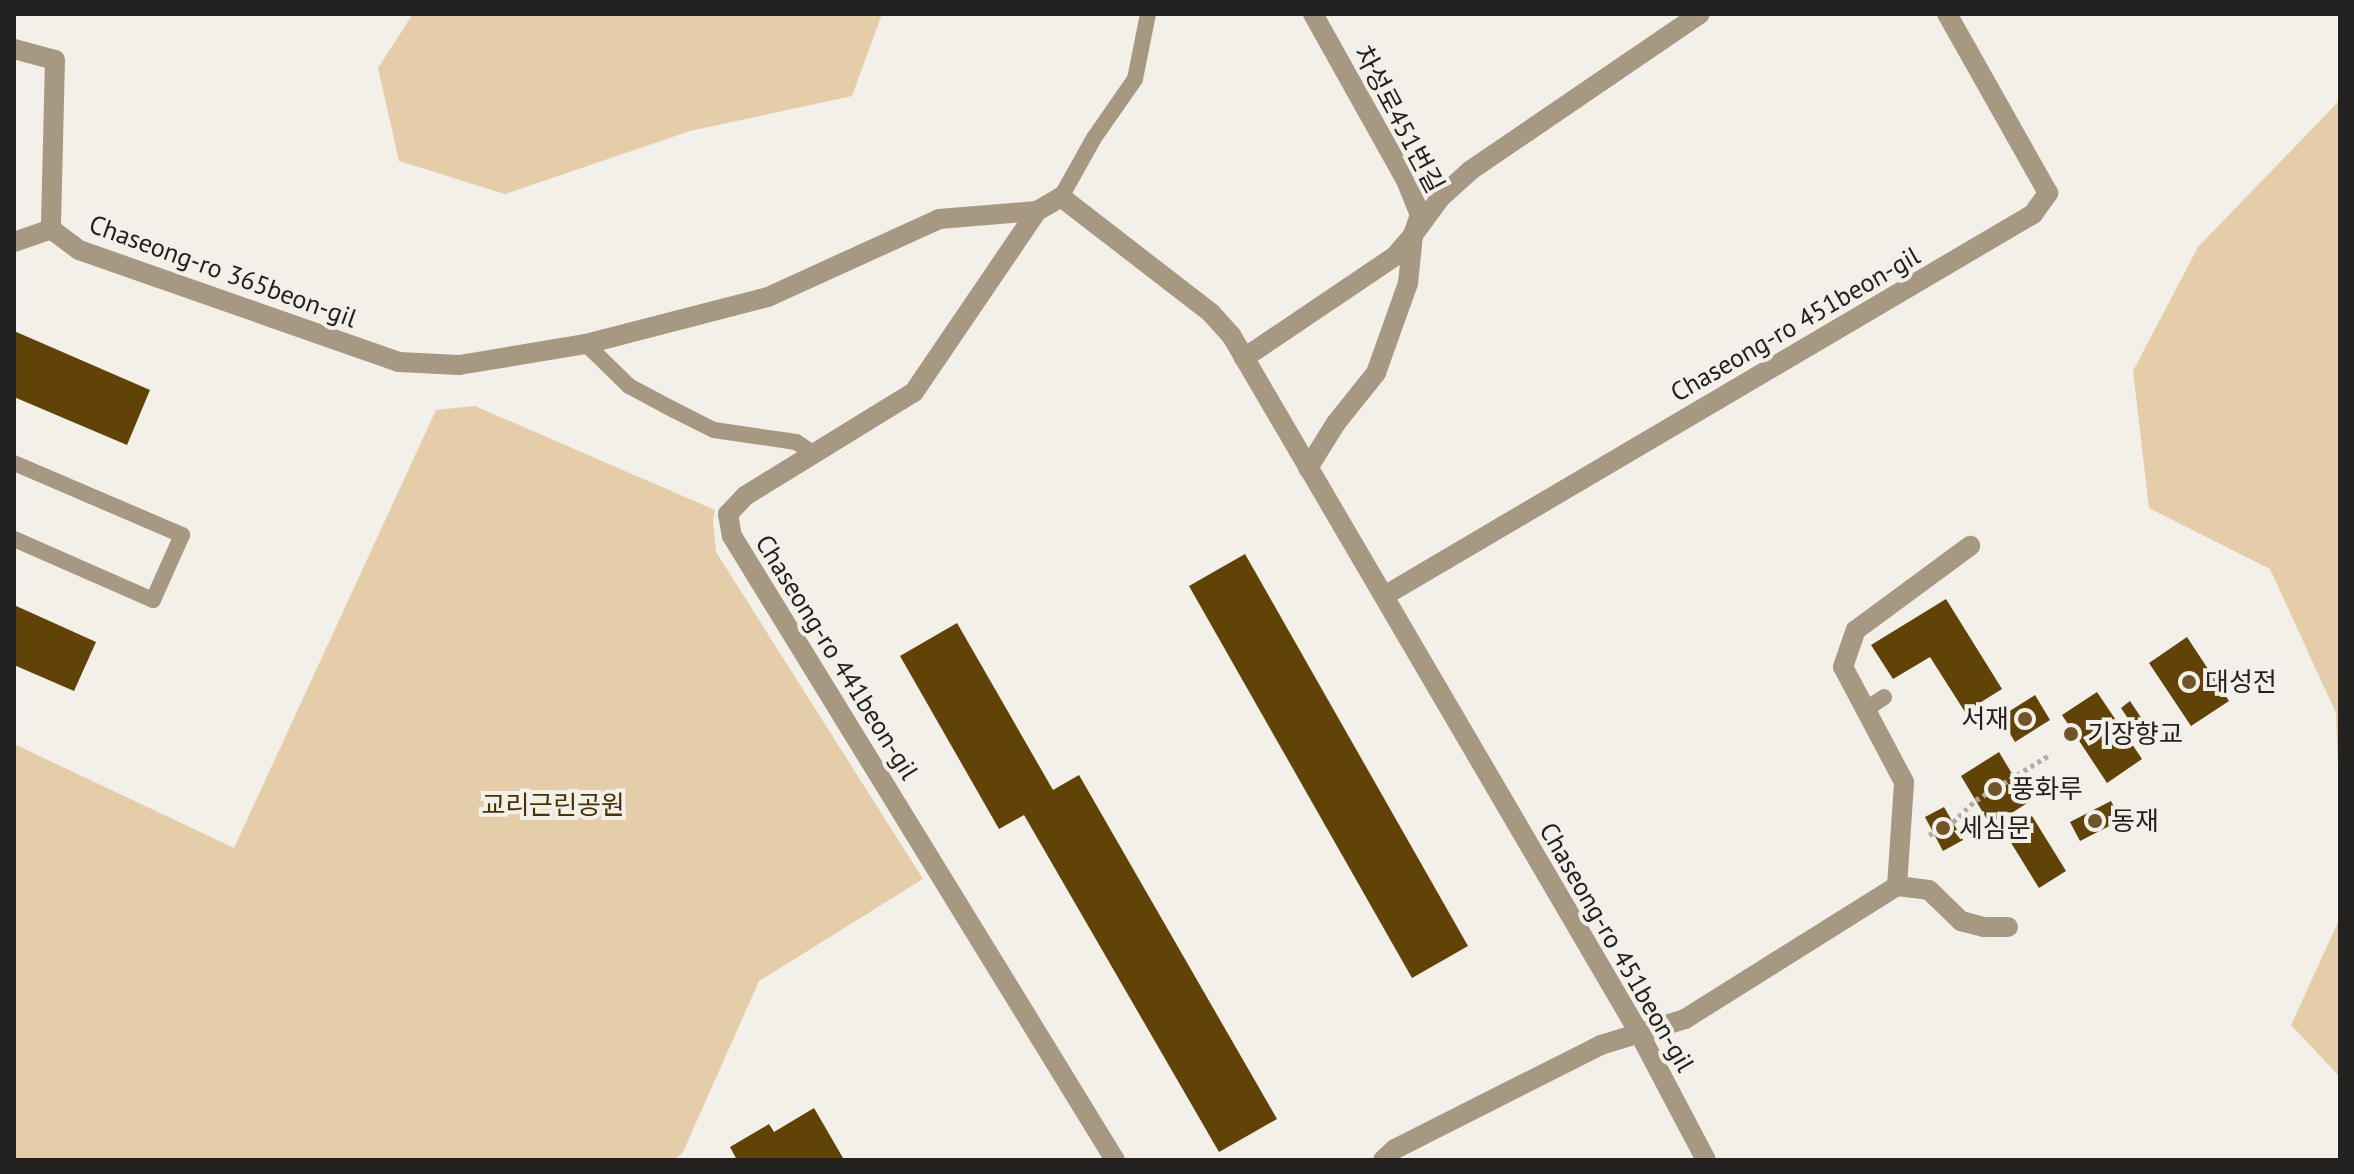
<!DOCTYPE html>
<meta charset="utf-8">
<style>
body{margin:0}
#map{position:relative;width:2354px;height:1174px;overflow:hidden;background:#f3efe9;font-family:"PT Sans","Noto Sans KR",sans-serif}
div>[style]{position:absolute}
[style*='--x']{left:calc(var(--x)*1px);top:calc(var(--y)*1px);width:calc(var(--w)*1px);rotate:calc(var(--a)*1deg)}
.green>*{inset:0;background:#e5cdaa}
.building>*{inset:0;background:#614207}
.path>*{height:5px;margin-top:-2.5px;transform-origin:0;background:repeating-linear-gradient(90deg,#afaca7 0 4px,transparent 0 8px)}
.service>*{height:16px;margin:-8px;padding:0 8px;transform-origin:8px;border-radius:8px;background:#a79881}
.minor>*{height:20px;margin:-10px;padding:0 10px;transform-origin:10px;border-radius:10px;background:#a79881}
.dots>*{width:22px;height:22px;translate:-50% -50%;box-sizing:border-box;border:4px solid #f3efe9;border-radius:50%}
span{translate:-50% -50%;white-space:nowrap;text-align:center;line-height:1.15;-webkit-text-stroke:8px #f3efe9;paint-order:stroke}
.street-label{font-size:26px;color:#23211f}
.poi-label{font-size:26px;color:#23211f}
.left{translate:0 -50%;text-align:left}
.right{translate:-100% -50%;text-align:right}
.park-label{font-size:26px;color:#4a3205}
.frame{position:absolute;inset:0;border:16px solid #23211f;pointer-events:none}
</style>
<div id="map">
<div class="green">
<div style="clip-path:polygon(413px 14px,882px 14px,852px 96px,690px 131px,505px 194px,399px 161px,378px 68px)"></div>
<div style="clip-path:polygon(2340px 100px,2340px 816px,2336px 713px,2270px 569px,2149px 508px,2133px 371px,2198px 247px)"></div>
<div style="clip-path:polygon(475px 406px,715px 510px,713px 520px,716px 552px,923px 879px,759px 981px,682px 1154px,673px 1160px,14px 1160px,14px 744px,234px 848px,436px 410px)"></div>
<div style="clip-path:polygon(2340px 918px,2340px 1077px,2291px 1025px)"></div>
</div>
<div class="building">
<div style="clip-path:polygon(14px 331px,150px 390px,127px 445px,14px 397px)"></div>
<div style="clip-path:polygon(1245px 554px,1468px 946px,1412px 978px,1189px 586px)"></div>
<div style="clip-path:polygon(1946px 599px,2002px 689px,1965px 712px,1930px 657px,1893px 679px,1871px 645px)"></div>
<div style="clip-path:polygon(14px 605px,96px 642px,74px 691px,14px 665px)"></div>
<div style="clip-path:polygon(957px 623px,1053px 790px,1079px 775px,1277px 1119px,1219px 1152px,1024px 815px,999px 829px,900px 656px)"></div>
<div style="clip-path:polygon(2187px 637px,2229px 701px,2191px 726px,2149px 663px)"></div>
<div style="clip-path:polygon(2097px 692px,2142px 759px,2107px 783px,2062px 715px)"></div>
<div style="clip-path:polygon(2035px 695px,2050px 720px,2015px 742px,2000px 717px)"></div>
<div style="clip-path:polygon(2130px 701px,2144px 722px,2135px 729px,2121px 708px)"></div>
<div style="clip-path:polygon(1999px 752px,2029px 802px,1991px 826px,1961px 776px)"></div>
<div style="clip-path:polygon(2111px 801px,2121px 820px,2080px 841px,2070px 822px)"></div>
<div style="clip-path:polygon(1944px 807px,1963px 840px,1943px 851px,1925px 817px)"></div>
<div style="clip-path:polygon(2032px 816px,2066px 871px,2039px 888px,2005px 833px)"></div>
<div style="clip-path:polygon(814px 1108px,843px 1158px,839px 1160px,737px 1160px,730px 1147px,769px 1124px,774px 1132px)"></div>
</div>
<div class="path">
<div style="--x:1929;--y:835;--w:27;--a:-28"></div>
<div style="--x:1953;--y:822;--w:32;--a:-44"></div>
<div style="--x:1976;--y:800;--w:88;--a:-31.5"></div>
</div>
<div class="service">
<div style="--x:1061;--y:197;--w:68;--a:-60.8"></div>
<div style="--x:1094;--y:138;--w:72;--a:-55.2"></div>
<div style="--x:1135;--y:79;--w:66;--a:-78.7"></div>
<div style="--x:586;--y:344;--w:60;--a:44.3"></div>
<div style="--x:629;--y:386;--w:49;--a:28.1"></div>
<div style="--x:672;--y:409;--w:47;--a:26.6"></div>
<div style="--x:714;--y:430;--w:83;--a:8.3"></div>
<div style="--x:796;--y:442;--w:20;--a:33"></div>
<div style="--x:14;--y:463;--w:183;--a:23.2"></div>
<div style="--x:182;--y:535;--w:71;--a:114"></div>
<div style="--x:153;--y:600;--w:152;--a:-156.3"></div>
<div style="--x:1865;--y:710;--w:23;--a:-34"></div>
</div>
<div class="minor">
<div style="--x:14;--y:49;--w:42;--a:15"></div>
<div style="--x:55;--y:60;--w:169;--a:91.4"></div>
<div style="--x:1037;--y:211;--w:219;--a:124.2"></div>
<div style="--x:914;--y:392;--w:198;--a:148.4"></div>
<div style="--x:745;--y:496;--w:25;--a:133"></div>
<div style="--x:728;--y:514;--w:22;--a:80"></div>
<div style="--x:732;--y:536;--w:732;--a:58.46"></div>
<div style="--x:51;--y:229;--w:35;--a:37"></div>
<div style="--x:79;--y:250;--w:339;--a:19.3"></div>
<div style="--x:399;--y:362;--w:60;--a:2.9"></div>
<div style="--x:459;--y:365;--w:129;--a:-9.4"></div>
<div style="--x:586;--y:344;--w:188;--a:-14.5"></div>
<div style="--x:768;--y:297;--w:188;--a:-24.5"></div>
<div style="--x:939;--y:219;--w:98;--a:-4.7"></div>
<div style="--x:1037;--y:211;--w:28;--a:-30"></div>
<div style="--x:1061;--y:197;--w:190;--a:37.7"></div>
<div style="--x:1211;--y:313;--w:30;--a:48"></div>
<div style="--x:1231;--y:335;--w:806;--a:59.68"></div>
<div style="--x:1638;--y:1031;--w:146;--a:62.2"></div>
<div style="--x:14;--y:242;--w:39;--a:-19"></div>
<div style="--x:1244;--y:358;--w:182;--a:-34"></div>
<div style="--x:1395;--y:256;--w:28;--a:-49"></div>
<div style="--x:1413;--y:235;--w:21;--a:-71"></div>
<div style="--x:1420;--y:215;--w:35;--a:-112"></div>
<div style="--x:1407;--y:182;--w:193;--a:-119.2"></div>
<div style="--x:1308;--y:468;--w:53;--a:-58.1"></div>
<div style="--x:1336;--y:423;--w:64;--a:-51.3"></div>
<div style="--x:1376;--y:373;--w:96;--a:-70.4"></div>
<div style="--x:1408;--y:283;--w:48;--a:-84.1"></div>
<div style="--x:1413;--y:235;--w:47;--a:-53.6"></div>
<div style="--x:1441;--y:197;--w:40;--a:-42"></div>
<div style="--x:1471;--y:170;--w:277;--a:-34.3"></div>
<div style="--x:1384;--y:596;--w:753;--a:-30.48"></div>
<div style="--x:2033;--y:214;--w:26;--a:-54"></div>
<div style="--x:2048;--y:193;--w:206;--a:-119.4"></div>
<div style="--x:1897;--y:886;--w:104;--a:-86.1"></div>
<div style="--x:1904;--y:782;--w:130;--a:-117.9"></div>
<div style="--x:1843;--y:667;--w:39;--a:-71"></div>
<div style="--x:1856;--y:630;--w:142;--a:-36.4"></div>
<div style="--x:1897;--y:886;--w:32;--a:7"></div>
<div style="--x:1929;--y:890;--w:45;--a:44.1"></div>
<div style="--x:1961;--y:921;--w:24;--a:15"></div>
<div style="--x:1984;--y:927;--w:24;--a:0"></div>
<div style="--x:1383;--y:1160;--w:16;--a:-43"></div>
<div style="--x:1395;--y:1149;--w:231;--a:-26.8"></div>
<div style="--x:1601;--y:1045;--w:88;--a:-17.2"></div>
<div style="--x:1685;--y:1019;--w:250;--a:-32.1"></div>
</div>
<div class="dots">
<div style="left:2189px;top:682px;background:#715528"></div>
<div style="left:2025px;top:719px;background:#715528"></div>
<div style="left:2071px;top:734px;background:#715528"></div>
<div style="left:1995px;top:789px;background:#715528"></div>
<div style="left:2095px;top:821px;background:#715528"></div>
<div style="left:1943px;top:828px;background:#715528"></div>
</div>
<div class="street-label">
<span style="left:1399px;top:119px;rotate:62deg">차성로451번길</span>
<span style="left:223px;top:271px;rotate:20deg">Chaseong-ro 365beon-gil</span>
<span style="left:1795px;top:324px;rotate:-30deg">Chaseong-ro 451beon-gil</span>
<span style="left:837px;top:657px;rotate:58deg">Chaseong-ro 441beon-gil</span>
<span style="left:1617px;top:947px;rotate:60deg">Chaseong-ro 451beon-gil</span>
</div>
<div class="poi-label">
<span class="left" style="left:2205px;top:682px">대성전</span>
<span class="right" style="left:2009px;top:719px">서재</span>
<span class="left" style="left:2087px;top:734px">기장향교</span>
<span class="left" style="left:2011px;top:789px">풍화루</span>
<span class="left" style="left:2111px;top:821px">동재</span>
<span class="left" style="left:1959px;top:828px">세심문</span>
</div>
<div class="park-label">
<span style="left:553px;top:805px">교리근린공원</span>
</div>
<div class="frame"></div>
</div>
